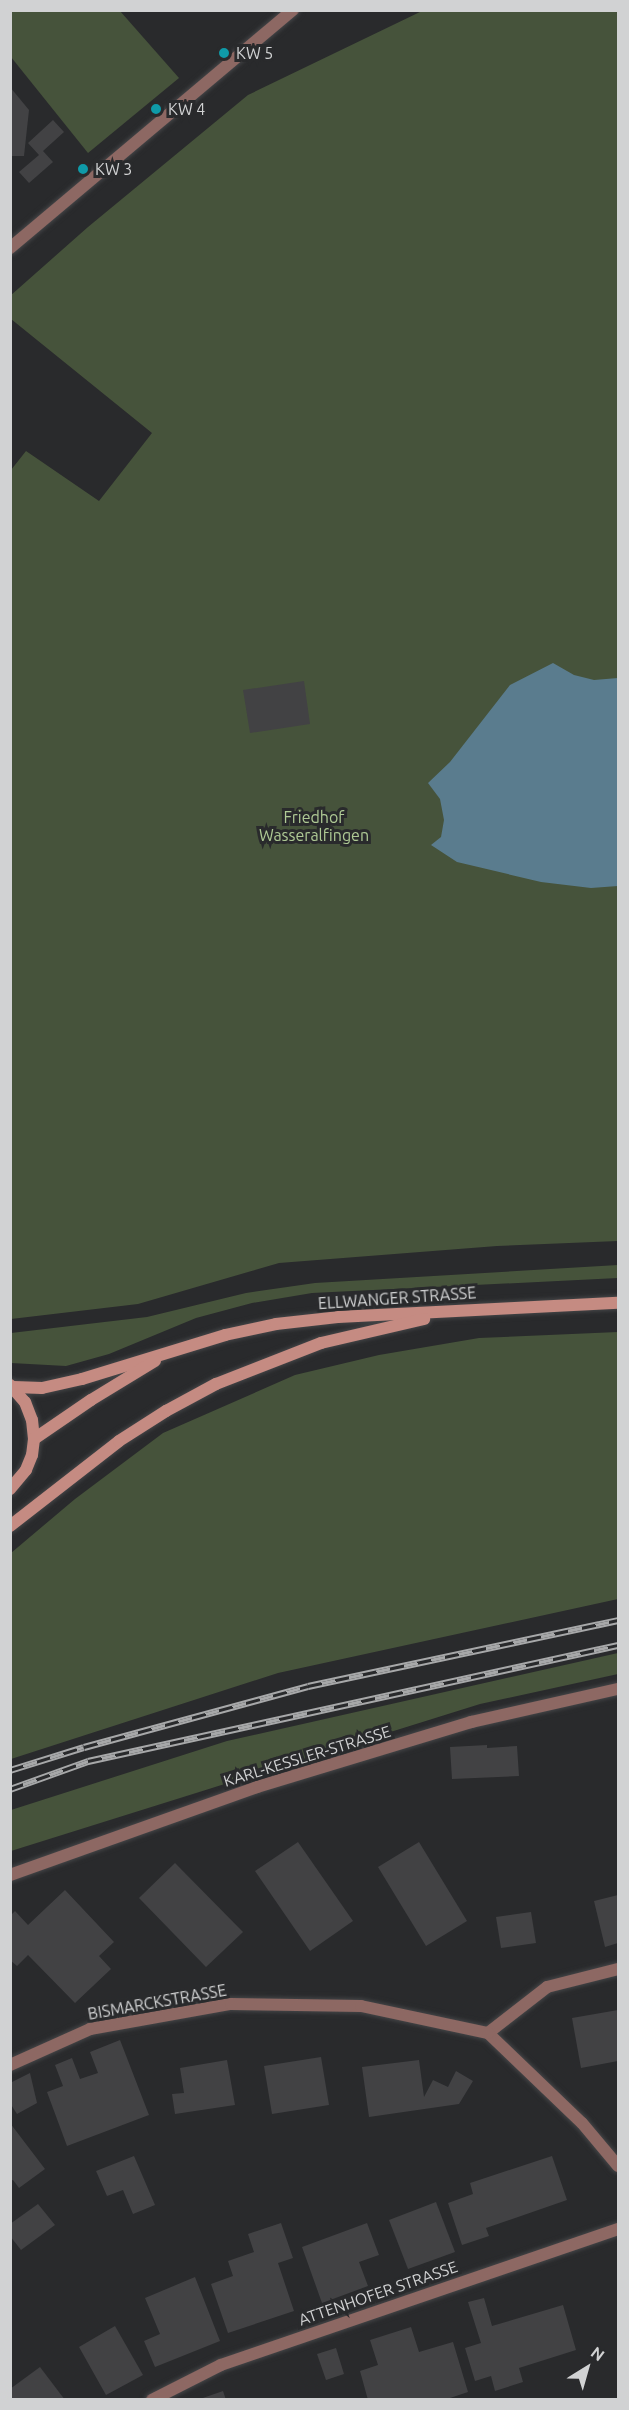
<!DOCTYPE html>
<style>
body{margin:0}
#map{position:relative;width:629px;height:2410px;overflow:hidden;background:#292a2c;font-family:Ubuntu,sans-serif}
div>[style]{position:absolute}
[style*='--x']{left:calc(var(--x)*1px);top:calc(var(--y)*1px);width:calc(var(--w)*1px);rotate:calc(var(--a)*1deg)}
.green>*{inset:0;background:#46533b}
.water>*{inset:0;background:#5a7c8e}
.building>*{inset:0;background:#424244}
.roads{filter:drop-shadow(0 0 2px #444547) drop-shadow(0 0 2px #444547)}
.street>*{height:12px;margin:-6px;padding:0 6px;transform-origin:6px;border-radius:6px;background:#8d6863}
.secondary>*{height:12px;margin:-6px;padding:0 6px;transform-origin:6px;border-radius:6px;background:#c58b82}
.rail>*{height:7px;margin-top:-3.5px;transform-origin:0;background:repeating-linear-gradient(90deg,#292a2c 0 14px,#a7a8a9 0 28px);box-sizing:border-box;border-block:2px solid #a7a8a9}
.dots>*{width:16px;height:16px;translate:-50% -50%;box-sizing:border-box;border:3px solid #292a2c;border-radius:50%}
span{translate:-50% -50%;white-space:nowrap;text-align:center;line-height:1.15;-webkit-text-stroke:6px #292a2c;paint-order:stroke}
.poi-label{font-size:16px;color:#d1d2d3}
.left{translate:0 -50%;text-align:left}
.park-label{font-size:16px;color:#afca95}
.street-label{font-size:16px;color:#d1d2d3}
.frame{position:absolute;inset:0;border:12px solid #d1d2d3;pointer-events:none}
.north{position:absolute;left:557px;top:2338px;width:60px;height:60px;-webkit-text-stroke:4px #292a2c;paint-order:stroke;rotate:37deg;font-size:16px;font-weight:700;line-height:24px;text-align:center;color:#d1d2d3}
.north::after{content:'';display:block;margin:auto;width:21px;height:27px;background:#d1d2d3;clip-path:polygon(50% 0,100% 100%,50% 72%,0 100%)}
</style>
<div id="map">
<div class="green">
<div style="clip-path:polygon(10px 11px,120px 11px,179px 78px,88px 153px,11px 57px)"></div>
<div style="clip-path:polygon(422px 11px,618px 11px,618px 1241px,497px 1246px,279px 1263px,138px 1304px,11px 1319px,11px 470px,26px 451px,99px 501px,152px 433px,11px 319px,10px 296px,88px 227px,248px 95px)"></div>
<div style="clip-path:polygon(618px 1265px,618px 1278px,312px 1293px,252px 1303px,196px 1318px,109px 1354px,66px 1366px,11px 1363px,11px 1333px,147px 1317px,246px 1293px,315px 1283px)"></div>
<div style="clip-path:polygon(618px 1332px,618px 1599px,278px 1673px,11px 1759px,11px 1553px,75px 1499px,163px 1433px,295px 1375px,379px 1355px,479px 1338px)"></div>
<div style="clip-path:polygon(618px 1653px,618px 1674px,480px 1704px,11px 1851px,11px 1810px,227px 1741px)"></div>
</div>
<div class="water">
<div style="clip-path:polygon(553px 663px,574px 675px,594px 680px,618px 678px,618px 886px,591px 888px,541px 882px,457px 862px,431px 845px,441px 837px,444px 820px,440px 799px,428px 783px,450px 762px,510px 685px)"></div>
</div>
<div class="building">
<div style="clip-path:polygon(10px 87px,29px 110px,24px 156px,10px 156px)"></div>
<div style="clip-path:polygon(53px 120px,64px 132px,43px 151px,53px 162px,29px 183px,19px 172px,39px 155px,28px 143px)"></div>
<div style="clip-path:polygon(304px 681px,310px 724px,250px 733px,243px 690px)"></div>
<div style="clip-path:polygon(487px 1745px,487px 1748px,517px 1746px,519px 1776px,452px 1779px,450px 1747px)"></div>
<div style="clip-path:polygon(298px 1842px,353px 1921px,310px 1951px,255px 1871px)"></div>
<div style="clip-path:polygon(419px 1842px,467px 1921px,426px 1946px,378px 1867px)"></div>
<div style="clip-path:polygon(175px 1863px,243px 1932px,206px 1967px,139px 1898px)"></div>
<div style="clip-path:polygon(65px 1890px,114px 1942px,99px 1956px,111px 1969px,75px 2003px,28px 1955px,17px 1966px,10px 1960px,10px 1916px,15px 1911px,28px 1925px)"></div>
<div style="clip-path:polygon(618px 1895px,618px 1943px,605px 1947px,594px 1901px)"></div>
<div style="clip-path:polygon(531px 1912px,536px 1943px,501px 1948px,496px 1917px)"></div>
<div style="clip-path:polygon(618px 2010px,618px 2061px,581px 2068px,572px 2018px)"></div>
<div style="clip-path:polygon(120px 2040px,149px 2115px,67px 2146px,47px 2092px,63px 2086px,55px 2065px,72px 2058px,80px 2079px,98px 2073px,90px 2052px)"></div>
<div style="clip-path:polygon(321px 2057px,329px 2105px,272px 2114px,264px 2066px)"></div>
<div style="clip-path:polygon(227px 2060px,235px 2105px,175px 2114px,172px 2094px,184px 2093px,180px 2068px)"></div>
<div style="clip-path:polygon(419px 2060px,424px 2097px,433px 2080px,448px 2087px,456px 2071px,473px 2081px,459px 2104px,369px 2117px,362px 2067px)"></div>
<div style="clip-path:polygon(30px 2073px,37px 2103px,17px 2114px,10px 2103px,10px 2083px)"></div>
<div style="clip-path:polygon(10px 2123px,45px 2169px,19px 2188px,13px 2180px,10px 2181px)"></div>
<div style="clip-path:polygon(134px 2156px,155px 2205px,133px 2214px,123px 2190px,107px 2196px,96px 2171px)"></div>
<div style="clip-path:polygon(552px 2156px,567px 2200px,486px 2228px,489px 2236px,462px 2245px,448px 2203px,473px 2194px,470px 2183px)"></div>
<div style="clip-path:polygon(436px 2202px,455px 2252px,408px 2269px,389px 2220px)"></div>
<div style="clip-path:polygon(38px 2204px,55px 2225px,21px 2250px,10px 2236px,10px 2224px)"></div>
<div style="clip-path:polygon(281px 2223px,293px 2258px,278px 2263px,294px 2311px,228px 2333px,211px 2284px,233px 2276px,228px 2261px,254px 2252px,248px 2234px)"></div>
<div style="clip-path:polygon(367px 2223px,379px 2255px,359px 2262px,368px 2286px,322px 2303px,302px 2247px)"></div>
<div style="clip-path:polygon(195px 2277px,220px 2341px,155px 2367px,144px 2341px,160px 2334px,145px 2298px)"></div>
<div style="clip-path:polygon(484px 2298px,492px 2326px,563px 2305px,576px 2350px,519px 2368px,523px 2382px,495px 2391px,491px 2376px,475px 2381px,465px 2348px,481px 2343px,468px 2302px)"></div>
<div style="clip-path:polygon(115px 2326px,143px 2375px,106px 2395px,79px 2347px)"></div>
<div style="clip-path:polygon(411px 2327px,419px 2352px,453px 2342px,468px 2392px,444px 2400px,368px 2400px,360px 2371px,378px 2365px,370px 2340px)"></div>
<div style="clip-path:polygon(336px 2348px,344px 2374px,326px 2380px,317px 2354px)"></div>
<div style="clip-path:polygon(40px 2367px,65px 2400px,10px 2400px,10px 2389px)"></div>
<div style="clip-path:polygon(223px 2391px,226px 2400px,200px 2400px,200px 2399px)"></div>
</div>
<div class="roads">
<div class="street">
<div style="--x:10;--y:248;--w:370;--a:-40.1"></div>
<div style="--x:10;--y:1875;--w:262;--a:-19.6"></div>
<div style="--x:257;--y:1787;--w:224;--a:-16.9"></div>
<div style="--x:471;--y:1722;--w:151;--a:-12.7"></div>
<div style="--x:488;--y:2033;--w:130;--a:43.8"></div>
<div style="--x:582;--y:2123;--w:56;--a:50.1"></div>
<div style="--x:488;--y:2033;--w:75;--a:-37.9"></div>
<div style="--x:547;--y:1987;--w:73;--a:-14.2"></div>
<div style="--x:10;--y:2065;--w:88;--a:-24.2"></div>
<div style="--x:90;--y:2029;--w:143;--a:-10.1"></div>
<div style="--x:231;--y:2004;--w:130;--a:0.9"></div>
<div style="--x:361;--y:2006;--w:130;--a:12"></div>
<div style="--x:152;--y:2400;--w:77;--a:-26.9"></div>
<div style="--x:221;--y:2365;--w:420;--a:-18.9"></div>
</div>
<div class="secondary">
<div style="--x:10;--y:1385;--w:23;--a:49"></div>
<div style="--x:25;--y:1402;--w:19;--a:69"></div>
<div style="--x:32;--y:1420;--w:19;--a:84"></div>
<div style="--x:34;--y:1439;--w:16;--a:97"></div>
<div style="--x:32;--y:1455;--w:16;--a:112"></div>
<div style="--x:26;--y:1470;--w:25;--a:130"></div>
<div style="--x:14;--y:1387;--w:28;--a:2"></div>
<div style="--x:42;--y:1388;--w:41;--a:-12.7"></div>
<div style="--x:82;--y:1379;--w:150;--a:-17.1"></div>
<div style="--x:225;--y:1335;--w:52;--a:-12.2"></div>
<div style="--x:276;--y:1324;--w:62;--a:-6.4"></div>
<div style="--x:338;--y:1317;--w:280;--a:-2.9"></div>
<div style="--x:34;--y:1439;--w:69;--a:-34.4"></div>
<div style="--x:91;--y:1400;--w:75;--a:-31.4"></div>
<div style="--x:10;--y:1526;--w:138;--a:-37.9"></div>
<div style="--x:119;--y:1441;--w:56;--a:-32.6"></div>
<div style="--x:166;--y:1411;--w:57;--a:-28.4"></div>
<div style="--x:216;--y:1384;--w:113;--a:-21.3"></div>
<div style="--x:321;--y:1343;--w:106;--a:-13.1"></div>
</div>
</div>
<div class="rail">
<div style="--x:10;--y:1770;--w:77;--a:-17.3"></div>
<div style="--x:84;--y:1747;--w:232;--a:-15.2"></div>
<div style="--x:308;--y:1686;--w:317;--a:-12"></div>
<div style="--x:10;--y:1789;--w:83;--a:-19.7"></div>
<div style="--x:88;--y:1761;--w:543;--a:-12.35"></div>
</div>
<div class="dots">
<div style="left:224px;top:53px;background:#0f9aa8"></div>
<div style="left:156px;top:109px;background:#0f9aa8"></div>
<div style="left:83px;top:169px;background:#0f9aa8"></div>
</div>
<div class="poi-label">
<span class="left" style="left:236px;top:53px">KW 5</span>
<span class="left" style="left:168px;top:109px">KW 4</span>
<span class="left" style="left:95px;top:169px">KW 3</span>
</div>
<div class="park-label">
<span style="left:314px;top:826px">Friedhof<br>Wasseralfingen</span>
</div>
<div class="street-label">
<span style="left:397px;top:1298px;rotate:-4deg">ELLWANGER STRASSE</span>
<span style="left:307px;top:1756px;rotate:-17deg">KARL-KESSLER-STRASSE</span>
<span style="left:157px;top:2002px;rotate:-10deg">BISMARCKSTRASSE</span>
<span style="left:378px;top:2293px;rotate:-19deg">ATTENHOFER STRASSE</span>
</div>
<div class="frame"></div>
<div class="north">N</div>
</div>
